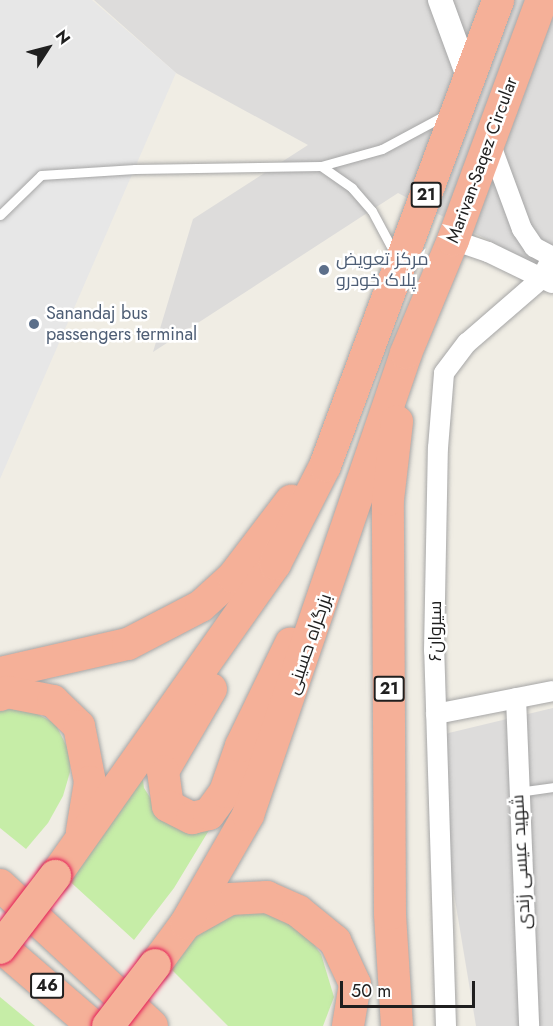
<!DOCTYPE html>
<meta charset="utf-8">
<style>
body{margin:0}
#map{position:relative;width:553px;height:1026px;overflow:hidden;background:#f0ede4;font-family:Jost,Cairo,sans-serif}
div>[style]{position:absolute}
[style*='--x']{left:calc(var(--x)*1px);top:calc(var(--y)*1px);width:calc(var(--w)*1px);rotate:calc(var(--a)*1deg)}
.residential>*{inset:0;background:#dddcdb}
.grass>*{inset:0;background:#c6eda7}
.parking>*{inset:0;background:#e7e7e7}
.roads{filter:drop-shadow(0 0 2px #a6a6a6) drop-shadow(0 0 2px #a6a6a6)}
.service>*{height:9px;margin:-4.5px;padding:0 4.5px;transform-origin:4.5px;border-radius:4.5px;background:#fff}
.minor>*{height:20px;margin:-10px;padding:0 10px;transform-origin:10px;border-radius:10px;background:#fff}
.tertiary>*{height:24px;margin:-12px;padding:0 12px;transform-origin:12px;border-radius:12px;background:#fff}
.trunk>*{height:32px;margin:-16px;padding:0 16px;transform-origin:16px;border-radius:16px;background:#f5b098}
.bridges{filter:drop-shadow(0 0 2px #e41b55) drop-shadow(0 0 2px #e41b55)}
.trunk-bridge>*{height:32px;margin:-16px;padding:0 16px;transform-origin:16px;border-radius:16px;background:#f5b098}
.dots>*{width:16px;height:16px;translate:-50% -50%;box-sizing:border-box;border:3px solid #fff;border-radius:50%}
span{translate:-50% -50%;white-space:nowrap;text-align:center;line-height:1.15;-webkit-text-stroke:5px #fff;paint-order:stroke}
.shield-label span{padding:2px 4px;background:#fff;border:2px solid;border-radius:4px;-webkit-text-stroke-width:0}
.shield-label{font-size:16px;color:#1f1f1f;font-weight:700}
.street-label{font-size:18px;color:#1f1f1f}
.service-label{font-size:18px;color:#4e5e75}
.left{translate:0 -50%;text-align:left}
.north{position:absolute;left:18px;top:18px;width:60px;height:60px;-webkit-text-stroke:4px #fff;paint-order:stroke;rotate:54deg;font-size:16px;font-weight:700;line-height:24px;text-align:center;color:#1f1f1f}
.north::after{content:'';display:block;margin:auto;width:21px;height:27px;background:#1f1f1f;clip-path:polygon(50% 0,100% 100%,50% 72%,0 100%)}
.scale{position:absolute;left:340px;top:981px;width:135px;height:27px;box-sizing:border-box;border:3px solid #1f1f1f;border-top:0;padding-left:8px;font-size:18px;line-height:21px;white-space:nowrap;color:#1f1f1f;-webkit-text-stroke:4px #fff;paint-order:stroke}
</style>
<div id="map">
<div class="residential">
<div style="clip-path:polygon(94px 0,553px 0,553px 274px,398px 193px,153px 352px,193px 219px,308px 145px,176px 73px)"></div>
<div style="clip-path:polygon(553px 708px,553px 1026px,476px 1026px,428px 738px)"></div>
</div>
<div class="grass">
<div style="clip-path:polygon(23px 707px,55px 723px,70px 753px,70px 772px,63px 796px,48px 823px,26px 849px,0 828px,0 711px)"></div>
<div style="clip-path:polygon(142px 773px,144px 788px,160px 813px,217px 817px,174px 888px,134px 940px,65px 877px)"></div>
<div style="clip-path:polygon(235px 908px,275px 913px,309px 938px,321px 954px,334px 997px,323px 1026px,228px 1026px,169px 967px,198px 928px)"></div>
<div style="clip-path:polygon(0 997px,35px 1026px,0 1026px)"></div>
</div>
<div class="parking">
<div style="clip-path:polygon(0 0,92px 0,176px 73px,0 479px)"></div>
</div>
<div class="roads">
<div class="service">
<div style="--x:321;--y:166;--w:38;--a:35"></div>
<div style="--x:352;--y:188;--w:30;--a:49"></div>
<div style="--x:372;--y:211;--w:49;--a:61.9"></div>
<div style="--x:0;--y:215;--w:57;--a:-44.3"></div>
<div style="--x:41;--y:175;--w:94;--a:-3.7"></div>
<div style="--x:135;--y:169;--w:186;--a:-0.9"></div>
<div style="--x:321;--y:166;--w:63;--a:-15.6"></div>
<div style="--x:382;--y:149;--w:74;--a:-28.3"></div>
<div style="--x:518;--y:792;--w:35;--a:-8"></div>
</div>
<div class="minor">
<div style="--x:489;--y:140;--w:95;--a:69.7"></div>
<div style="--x:522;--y:229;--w:22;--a:56"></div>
<div style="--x:534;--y:247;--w:21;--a:28"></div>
<div style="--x:453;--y:240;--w:37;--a:19"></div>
<div style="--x:488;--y:252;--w:71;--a:25.8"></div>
<div style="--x:516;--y:698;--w:328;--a:87.7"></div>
<div style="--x:436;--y:714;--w:119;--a:-11.1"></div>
<div style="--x:446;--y:1026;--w:375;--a:-91.8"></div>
<div style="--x:434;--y:651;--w:203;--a:-88.9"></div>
<div style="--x:438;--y:448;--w:75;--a:-85.4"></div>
<div style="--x:444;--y:373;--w:38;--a:-53"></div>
<div style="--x:467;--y:343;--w:98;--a:-40.9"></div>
<div style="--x:541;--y:279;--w:25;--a:-63"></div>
</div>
<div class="tertiary">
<div style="--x:440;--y:0;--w:84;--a:69.8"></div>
</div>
<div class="trunk">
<div style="--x:0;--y:673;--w:131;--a:-12.8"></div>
<div style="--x:128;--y:644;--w:82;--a:-27.5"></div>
<div style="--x:201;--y:606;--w:43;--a:-42.2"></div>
<div style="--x:233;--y:577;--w:96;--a:-52.7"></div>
<div style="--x:211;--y:689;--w:95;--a:120.3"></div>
<div style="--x:163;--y:771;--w:35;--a:82"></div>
<div style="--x:168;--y:806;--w:27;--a:27"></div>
<div style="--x:192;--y:818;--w:17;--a:-13"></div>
<div style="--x:209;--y:814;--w:27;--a:-54"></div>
<div style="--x:225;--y:792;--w:49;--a:-70.8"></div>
<div style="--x:241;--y:746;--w:114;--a:-64.1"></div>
<div style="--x:0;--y:695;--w:8;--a:-23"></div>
<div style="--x:7;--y:692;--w:47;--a:11.1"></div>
<div style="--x:53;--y:701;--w:36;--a:44"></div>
<div style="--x:79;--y:726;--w:57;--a:78.9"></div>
<div style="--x:90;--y:782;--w:50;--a:99.3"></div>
<div style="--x:55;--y:876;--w:382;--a:-54.8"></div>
<div style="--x:275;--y:564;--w:110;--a:-63"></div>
<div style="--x:325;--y:466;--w:497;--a:-69.6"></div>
<div style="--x:0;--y:885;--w:207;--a:42.8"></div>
<div style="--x:187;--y:923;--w:49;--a:-29.2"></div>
<div style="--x:230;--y:899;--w:37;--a:-3"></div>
<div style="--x:267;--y:897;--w:34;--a:24"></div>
<div style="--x:298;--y:911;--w:48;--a:39"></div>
<div style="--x:335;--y:941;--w:47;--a:65.1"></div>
<div style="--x:355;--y:984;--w:43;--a:99.5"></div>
<div style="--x:0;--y:946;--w:123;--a:40.7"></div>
<div style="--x:155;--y:965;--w:52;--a:-53.6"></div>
<div style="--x:186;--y:923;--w:125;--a:-60.1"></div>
<div style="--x:248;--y:815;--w:488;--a:-71.1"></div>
<div style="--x:406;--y:353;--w:122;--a:-67.4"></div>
<div style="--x:453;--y:240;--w:256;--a:-69.7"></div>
<div style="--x:397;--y:1026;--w:112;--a:-93.6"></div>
<div style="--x:390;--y:914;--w:414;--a:-90.3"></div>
<div style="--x:388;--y:500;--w:79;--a:-83.4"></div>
</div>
</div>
<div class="bridges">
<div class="trunk-bridge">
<div style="--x:0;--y:948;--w:91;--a:-52.6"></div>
<div style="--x:108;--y:1026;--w:77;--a:-52.4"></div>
</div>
</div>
<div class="dots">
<div style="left:324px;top:270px;background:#5c6f8a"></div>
<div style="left:34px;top:324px;background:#5c6f8a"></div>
</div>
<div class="shield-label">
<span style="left:426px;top:195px">21</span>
<span style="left:389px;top:689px">21</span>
<span style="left:47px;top:986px">46</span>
</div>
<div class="street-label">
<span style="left:482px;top:160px;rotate:-70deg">Marivan-Saqez Circular</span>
<span style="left:435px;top:631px;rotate:-90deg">سیروان۶</span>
<span style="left:309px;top:644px;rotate:-71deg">بزرگراه حسینی</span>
<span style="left:521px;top:862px;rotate:-93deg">شهید عیسی زندی</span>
</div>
<div class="service-label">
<span class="left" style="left:336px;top:270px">مرکز تعویض<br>پلاک خودرو</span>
<span class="left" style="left:46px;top:324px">Sanandaj bus<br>passengers terminal</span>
</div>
<div class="north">N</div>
<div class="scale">50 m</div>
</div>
